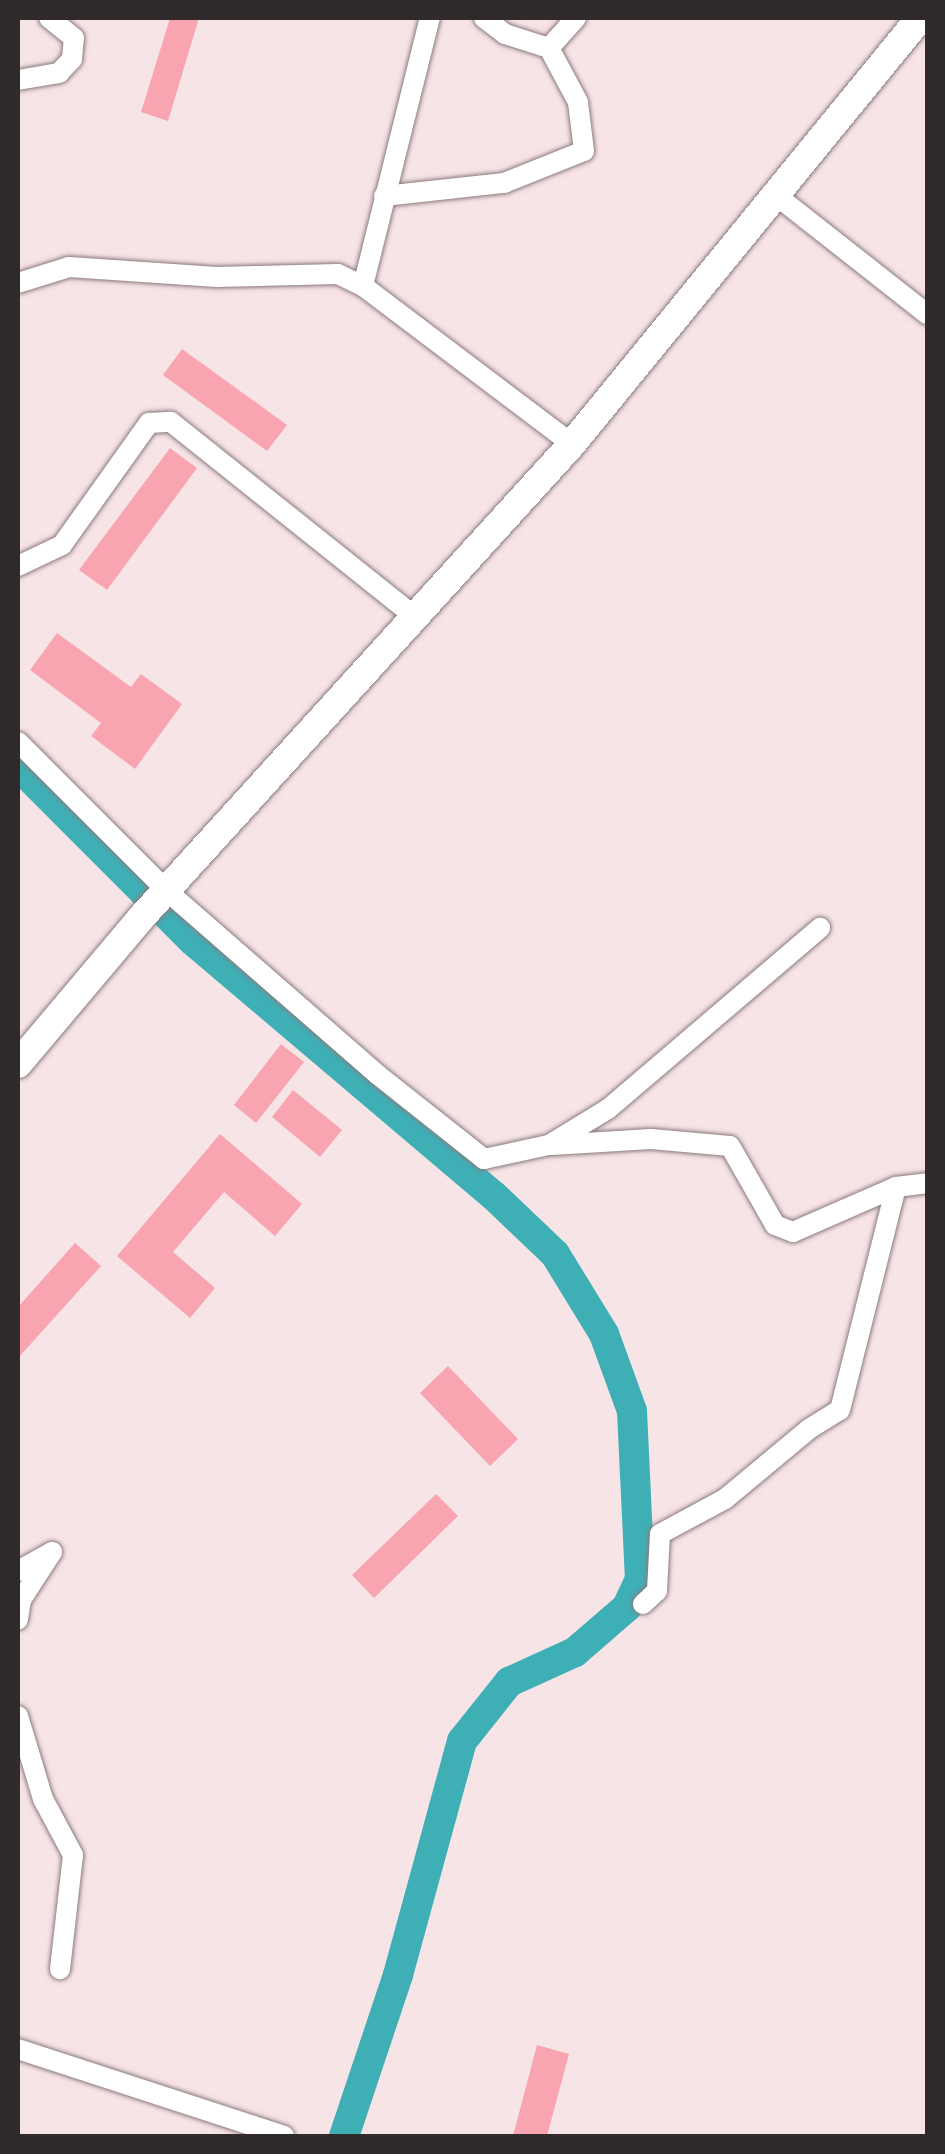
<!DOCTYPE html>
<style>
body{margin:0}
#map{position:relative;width:945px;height:2154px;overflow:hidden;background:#f7e4e6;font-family:"DM Sans",sans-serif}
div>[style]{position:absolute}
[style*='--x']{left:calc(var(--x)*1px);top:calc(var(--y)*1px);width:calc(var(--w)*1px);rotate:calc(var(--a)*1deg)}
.river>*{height:30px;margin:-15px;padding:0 15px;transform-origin:15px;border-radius:15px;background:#3fafb6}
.building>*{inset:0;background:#f9a5b1}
.roads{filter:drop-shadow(0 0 2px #8b7b7d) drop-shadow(0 0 2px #8b7b7d)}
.minor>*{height:20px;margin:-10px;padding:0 10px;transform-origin:10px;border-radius:10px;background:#fff}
.major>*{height:28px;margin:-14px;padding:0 14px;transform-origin:14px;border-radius:14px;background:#fff}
span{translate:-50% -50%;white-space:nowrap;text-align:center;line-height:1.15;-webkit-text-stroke:10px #fff;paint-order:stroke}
.frame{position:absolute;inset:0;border:20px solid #312a2b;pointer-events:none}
</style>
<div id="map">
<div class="river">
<div style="--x:18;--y:766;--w:246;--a:45"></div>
<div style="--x:192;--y:940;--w:396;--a:40.3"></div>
<div style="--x:494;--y:1196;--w:84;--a:43.6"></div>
<div style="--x:555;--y:1254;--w:94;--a:58.5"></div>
<div style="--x:604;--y:1334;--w:82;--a:70"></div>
<div style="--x:632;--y:1411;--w:168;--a:87.3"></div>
<div style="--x:640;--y:1579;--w:31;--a:115"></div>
<div style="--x:627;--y:1607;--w:69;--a:139.1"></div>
<div style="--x:575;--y:1652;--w:72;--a:155.6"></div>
<div style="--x:509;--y:1682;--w:75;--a:128.5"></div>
<div style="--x:462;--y:1741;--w:243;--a:105.3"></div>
<div style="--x:398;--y:1975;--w:170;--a:108.5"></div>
</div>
<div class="building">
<div style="clip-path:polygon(170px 18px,199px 18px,168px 121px,141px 112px)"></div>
<div style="clip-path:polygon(182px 349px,287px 425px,267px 451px,163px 375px)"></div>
<div style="clip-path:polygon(170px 448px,197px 468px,107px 590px,79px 570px)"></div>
<div style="clip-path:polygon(57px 633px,131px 687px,141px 674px,182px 704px,135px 769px,91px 736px,101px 723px,30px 670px)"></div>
<div style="clip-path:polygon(281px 1044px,304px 1062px,256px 1123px,234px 1105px)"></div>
<div style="clip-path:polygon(293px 1090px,342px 1130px,320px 1157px,272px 1117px)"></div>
<div style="clip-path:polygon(220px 1134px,302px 1204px,275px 1236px,224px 1192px,173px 1252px,215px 1288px,190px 1318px,117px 1256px)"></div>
<div style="clip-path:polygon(75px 1243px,101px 1266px,18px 1358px,18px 1307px)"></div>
<div style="clip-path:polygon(448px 1366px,518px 1439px,490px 1466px,420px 1393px)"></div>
<div style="clip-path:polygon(436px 1494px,458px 1516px,374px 1598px,352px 1575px)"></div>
<div style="clip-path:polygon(537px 2045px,569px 2054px,547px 2136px,513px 2136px)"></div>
</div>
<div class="roads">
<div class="minor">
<div style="--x:484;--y:18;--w:26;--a:37"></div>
<div style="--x:505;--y:34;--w:46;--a:17.7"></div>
<div style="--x:549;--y:48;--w:40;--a:-48"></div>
<div style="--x:18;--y:80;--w:42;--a:-9.7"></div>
<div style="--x:59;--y:73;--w:19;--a:-47"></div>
<div style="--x:72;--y:59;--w:21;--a:-85"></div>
<div style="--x:74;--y:38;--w:32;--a:-141"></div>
<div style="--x:384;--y:196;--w:121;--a:-6.2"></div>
<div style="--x:504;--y:183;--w:86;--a:-21.8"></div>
<div style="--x:584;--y:151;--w:49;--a:-97"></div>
<div style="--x:578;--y:102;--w:61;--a:-118.2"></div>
<div style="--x:777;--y:196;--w:192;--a:38.2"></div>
<div style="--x:18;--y:283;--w:53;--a:-17.4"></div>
<div style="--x:69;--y:267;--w:148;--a:3.9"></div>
<div style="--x:217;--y:277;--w:121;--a:-1.4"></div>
<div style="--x:338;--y:274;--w:28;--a:26"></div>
<div style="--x:363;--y:286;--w:262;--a:37.1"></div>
<div style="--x:363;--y:286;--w:276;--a:-76"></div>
<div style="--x:18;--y:566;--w:49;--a:-25.5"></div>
<div style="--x:62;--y:545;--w:150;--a:-54.5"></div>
<div style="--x:149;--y:423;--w:22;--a:-3"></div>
<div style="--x:171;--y:422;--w:312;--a:38.6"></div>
<div style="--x:18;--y:742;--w:211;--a:45"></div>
<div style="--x:167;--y:891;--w:280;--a:41.1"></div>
<div style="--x:378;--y:1075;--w:135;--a:38.4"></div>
<div style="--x:484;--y:1159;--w:66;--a:-12.2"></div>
<div style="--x:549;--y:1145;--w:69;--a:-31.4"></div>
<div style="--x:608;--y:1109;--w:279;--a:-40.5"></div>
<div style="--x:552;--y:1145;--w:99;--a:-3.5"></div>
<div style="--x:651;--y:1139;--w:79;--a:5.1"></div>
<div style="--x:730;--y:1146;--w:91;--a:60.3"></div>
<div style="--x:775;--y:1225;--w:19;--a:21"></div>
<div style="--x:793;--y:1232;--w:112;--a:-23.6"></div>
<div style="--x:896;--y:1187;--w:32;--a:-7"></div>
<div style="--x:18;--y:1571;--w:39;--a:-29"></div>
<div style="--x:52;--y:1552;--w:57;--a:122.9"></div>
<div style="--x:21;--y:1600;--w:20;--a:99"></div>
<div style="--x:643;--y:1604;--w:19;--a:-43"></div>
<div style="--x:657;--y:1591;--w:57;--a:-87"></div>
<div style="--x:660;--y:1534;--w:74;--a:-28.3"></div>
<div style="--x:725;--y:1499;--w:109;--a:-39.8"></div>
<div style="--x:809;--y:1429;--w:36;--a:-32"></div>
<div style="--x:840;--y:1410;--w:230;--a:-75.9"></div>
<div style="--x:18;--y:1716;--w:87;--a:73.2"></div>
<div style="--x:43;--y:1799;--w:64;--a:61.8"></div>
<div style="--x:73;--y:1855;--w:115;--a:96.5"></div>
<div style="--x:18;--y:2049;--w:280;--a:18.1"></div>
</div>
<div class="major">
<div style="--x:18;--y:1064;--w:191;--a:-49.9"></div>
<div style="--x:141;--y:918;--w:641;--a:-47.72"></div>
<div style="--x:572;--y:444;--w:550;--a:-50.75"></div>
</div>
</div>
<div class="frame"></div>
</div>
